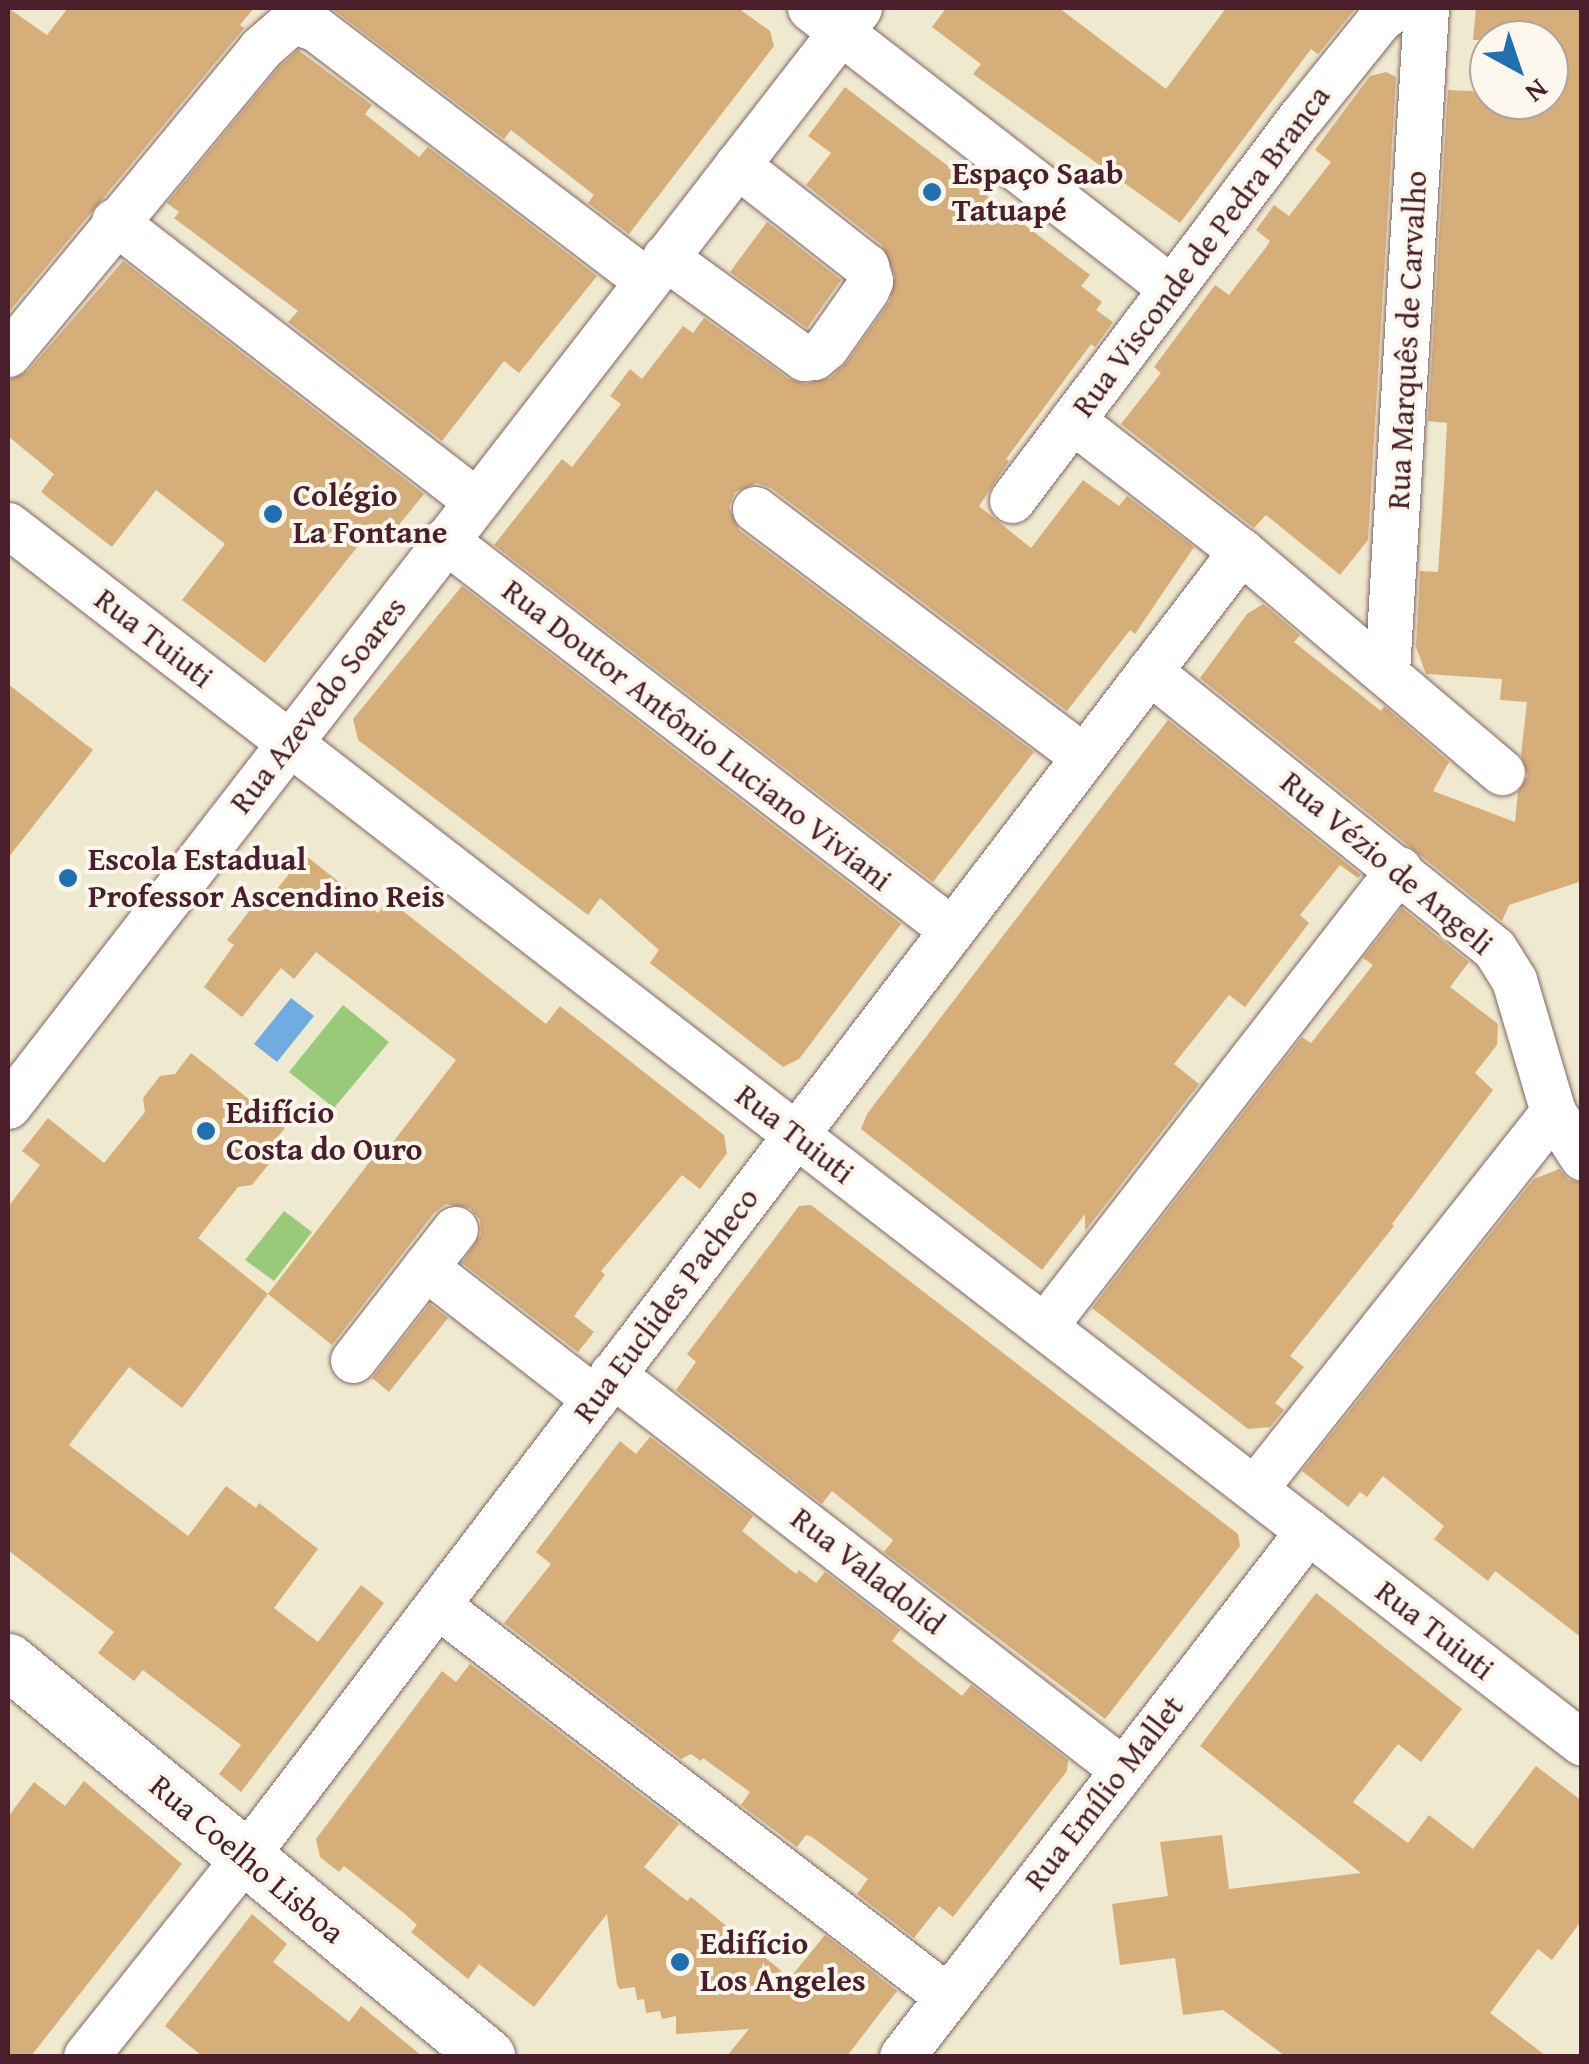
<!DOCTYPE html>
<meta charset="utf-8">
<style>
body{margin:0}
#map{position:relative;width:1589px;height:2064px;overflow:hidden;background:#efe9cf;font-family:"Gentium Book Plus",serif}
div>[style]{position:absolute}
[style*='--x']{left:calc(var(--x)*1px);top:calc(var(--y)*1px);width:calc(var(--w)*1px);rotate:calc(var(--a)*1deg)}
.green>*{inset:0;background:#99ca79}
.water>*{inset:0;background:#70abe1}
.building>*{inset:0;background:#d6ae79}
.roads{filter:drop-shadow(0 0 2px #846664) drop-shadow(0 0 2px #846664)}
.minor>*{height:45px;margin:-22.5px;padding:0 22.5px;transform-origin:22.5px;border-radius:22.5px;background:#fff}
.major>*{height:55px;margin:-27.5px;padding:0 27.5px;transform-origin:27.5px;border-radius:27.5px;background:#fff}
.dots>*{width:28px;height:28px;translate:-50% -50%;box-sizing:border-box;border:5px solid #fbf7ec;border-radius:50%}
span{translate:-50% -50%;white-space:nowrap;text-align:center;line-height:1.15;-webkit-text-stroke:8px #fbf7ec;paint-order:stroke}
.poi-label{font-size:32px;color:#4a1f2b;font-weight:700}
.left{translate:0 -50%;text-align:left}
.street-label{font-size:32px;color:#4a1f2b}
.frame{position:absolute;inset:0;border:10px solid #4a1f2b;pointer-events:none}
.north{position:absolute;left:1469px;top:20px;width:100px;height:100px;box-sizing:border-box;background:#fbf7ec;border:2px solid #b4a19f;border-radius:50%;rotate:140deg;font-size:28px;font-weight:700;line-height:40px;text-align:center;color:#4a1f2b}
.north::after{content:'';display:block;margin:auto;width:35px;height:45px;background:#1f6fb2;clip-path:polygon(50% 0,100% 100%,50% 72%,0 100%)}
</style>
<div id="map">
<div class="green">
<div style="clip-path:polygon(343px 1005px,389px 1042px,334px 1108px,289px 1072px)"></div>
<div style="clip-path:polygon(284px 1211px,312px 1232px,274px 1281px,245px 1260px)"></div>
</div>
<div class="water">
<div style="clip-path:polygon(291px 998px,314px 1016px,277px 1062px,254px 1044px)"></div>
</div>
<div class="building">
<div style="clip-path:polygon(8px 8px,47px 35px,68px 8px,254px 8px,240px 25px,244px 28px,8px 313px)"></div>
<div style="clip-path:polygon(331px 8px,738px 8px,770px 31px,774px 46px,629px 234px,588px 203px,594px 195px,511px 130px,504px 139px)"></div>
<div style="clip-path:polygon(946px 8px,1059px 8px,1166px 89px,1226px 8px,1356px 8px,1318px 54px,1311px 49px,1180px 223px,973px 74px,981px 64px,932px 27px)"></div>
<div style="clip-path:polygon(1476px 8px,1582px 8px,1582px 881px,1509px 905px,1502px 921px,1200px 678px,1247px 614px,1263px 604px,1300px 635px,1294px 642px,1381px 711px,1384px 706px,1449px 762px,1433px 791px,1515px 822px,1518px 792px,1528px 776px,1521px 755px,1527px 702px,1500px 700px,1502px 679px,1426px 674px,1416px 647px,1420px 571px,1438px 572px,1444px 484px,1447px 423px,1428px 421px,1448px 90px,1489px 92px,1489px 100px,1549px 100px,1549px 40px,1473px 40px)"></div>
<div style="clip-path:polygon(298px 50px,372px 105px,365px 114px,419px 157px,428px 147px,597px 276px,519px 373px,504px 361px,442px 441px,288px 322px,298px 311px,174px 218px,179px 212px,167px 203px,279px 67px)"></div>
<div style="clip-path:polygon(1386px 72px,1396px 77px,1368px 540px,1340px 575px,1266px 515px,1254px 528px,1121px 424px,1161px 373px,1154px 367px,1215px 285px,1229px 295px,1267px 246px,1270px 241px,1256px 230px,1274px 205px,1289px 216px,1331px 162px,1315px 150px,1358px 92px,1370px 76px)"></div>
<div style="clip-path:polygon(845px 87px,1090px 275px,1081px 286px,1102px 302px,1096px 310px,1113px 322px,1095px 347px,1091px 344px,1006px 459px,1009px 461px,979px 506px,1031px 548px,1083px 480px,1119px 506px,1127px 496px,1194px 547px,1135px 634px,1130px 630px,1067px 711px,771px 488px,757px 483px,735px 492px,729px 507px,739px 530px,1034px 752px,933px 882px,494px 545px,562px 459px,572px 467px,621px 404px,610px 396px,630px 369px,642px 379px,683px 326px,693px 333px,704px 318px,789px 379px,805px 384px,830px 378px,847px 362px,890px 301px,895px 276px,882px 245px,806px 185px,831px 153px,808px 136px)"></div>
<div style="clip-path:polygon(767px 222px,841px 280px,807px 328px,730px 272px)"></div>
<div style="clip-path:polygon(123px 261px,424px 494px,389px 537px,374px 526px,265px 663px,182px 600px,225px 544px,156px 490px,112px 547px,41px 492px,54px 474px,8px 436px,8px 380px,28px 371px)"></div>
<div style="clip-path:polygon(462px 586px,901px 924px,799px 1059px,783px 1067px,650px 963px,659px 950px,600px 898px,588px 915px,358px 740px,353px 719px)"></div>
<div style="clip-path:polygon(8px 684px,93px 750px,8px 858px)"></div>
<div style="clip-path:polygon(1168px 720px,1361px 875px,1358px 878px,1340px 865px,1300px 915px,1309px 923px,1245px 1007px,1229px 995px,1174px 1064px,1199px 1084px,1085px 1231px,1085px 1214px,1042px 1270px,861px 1129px,867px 1114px)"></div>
<div style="clip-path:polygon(305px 855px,378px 913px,389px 900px,546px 1024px,560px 1006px,724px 1135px,727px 1153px,700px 1189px,682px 1175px,601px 1271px,605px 1275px,574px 1316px,594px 1332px,578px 1352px,462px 1263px,481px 1234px,480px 1220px,470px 1208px,446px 1204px,434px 1213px,332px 1345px,268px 1294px,182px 1408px,129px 1367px,91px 1416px,69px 1445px,188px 1536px,226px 1486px,256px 1508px,259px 1503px,318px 1549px,274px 1608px,318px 1642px,361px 1585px,384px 1603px,241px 1792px,219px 1774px,241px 1745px,143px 1670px,134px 1681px,98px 1653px,114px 1632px,8px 1550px,8px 1207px,40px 1165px,22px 1151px,48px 1118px,104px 1163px,145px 1112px,143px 1098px,160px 1076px,175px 1074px,191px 1053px,285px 1128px,267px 1151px,269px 1164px,252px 1185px,238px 1187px,198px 1238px,268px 1294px,385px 1142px,390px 1146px,456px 1060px,316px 952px,294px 979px,281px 968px,242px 1017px,204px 987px,234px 945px,227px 940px,265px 891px,271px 896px)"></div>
<div style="clip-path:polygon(1402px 908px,1469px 962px,1450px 987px,1498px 1024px,1497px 1045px,1475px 1073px,1493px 1090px,1392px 1224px,1394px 1226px,1290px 1356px,1304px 1367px,1275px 1403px,1284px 1410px,1270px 1427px,1248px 1429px,1092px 1308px,1302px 1037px,1311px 1043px,1373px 965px,1363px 958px)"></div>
<div style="clip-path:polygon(1559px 1169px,1569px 1180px,1582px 1183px,1582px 1638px,1495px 1571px,1488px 1581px,1434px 1539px,1444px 1526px,1383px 1476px,1367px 1497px,1360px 1492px,1348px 1507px,1302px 1471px,1534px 1179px)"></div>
<div style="clip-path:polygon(811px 1205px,1238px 1534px,1240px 1546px,1105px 1719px,884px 1552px,893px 1540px,832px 1491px,822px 1504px,676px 1390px,696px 1362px,687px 1354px,799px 1206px)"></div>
<div style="clip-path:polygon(430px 1304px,448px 1318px,389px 1392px,372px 1378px)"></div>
<div style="clip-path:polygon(650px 1437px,753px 1516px,742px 1531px,796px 1574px,799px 1570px,816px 1583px,825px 1572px,900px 1630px,892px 1641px,962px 1696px,971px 1685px,1068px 1760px,1067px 1771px,953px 1917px,939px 1906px,914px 1938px,857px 1894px,868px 1879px,812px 1837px,806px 1835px,797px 1847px,741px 1805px,750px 1792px,703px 1758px,701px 1761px,691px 1754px,681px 1759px,504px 1623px,551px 1564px,536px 1552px,620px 1441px,636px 1454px)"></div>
<div style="clip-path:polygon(1316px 1593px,1462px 1709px,1421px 1762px,1398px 1744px,1353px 1802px,1408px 1843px,1429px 1815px,1473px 1849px,1536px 1766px,1582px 1801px,1582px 1920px,1552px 1960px,1538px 1949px,1490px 2013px,1546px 2056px,1285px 2056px,1223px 2010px,1183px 2015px,1175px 1958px,1120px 1965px,1112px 1904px,1168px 1896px,1160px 1842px,1222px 1835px,1229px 1889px,1361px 1873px,1200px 1746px)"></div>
<div style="clip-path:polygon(470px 1664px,679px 1824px,644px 1867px,687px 1901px,691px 1897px,790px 1978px,825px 1935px,897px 1991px,847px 2056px,727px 2056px,749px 2029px,676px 2034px,676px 2016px,662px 2019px,660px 2011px,646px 2013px,644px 1999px,637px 2000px,635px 1987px,620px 1989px,617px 1985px,607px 1914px,534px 2007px,479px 1964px,468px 1979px,411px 1932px,417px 1925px,405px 1914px,344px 1866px,339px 1872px,320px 1857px,316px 1839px,442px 1671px,456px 1682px)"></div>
<div style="clip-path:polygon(84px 1781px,182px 1864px,31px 2056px,8px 2056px,8px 1817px,34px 1782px,65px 1806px)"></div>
<div style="clip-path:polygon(252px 1914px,287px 1944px,273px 1962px,349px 2022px,361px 2006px,422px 2056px,202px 2056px,165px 2026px)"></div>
</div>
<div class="roads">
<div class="minor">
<div style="--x:810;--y:8;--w:457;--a:37.8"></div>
<div style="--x:114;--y:221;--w:458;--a:37.7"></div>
<div style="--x:665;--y:257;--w:172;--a:36"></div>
<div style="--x:804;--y:358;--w:10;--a:-6"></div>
<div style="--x:814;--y:357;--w:16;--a:-40"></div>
<div style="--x:826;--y:347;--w:70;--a:-54.9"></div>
<div style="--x:866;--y:290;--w:10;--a:-66"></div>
<div style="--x:870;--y:281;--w:16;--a:-105"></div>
<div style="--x:866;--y:266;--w:164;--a:-141.9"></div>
<div style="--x:8;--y:354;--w:396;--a:-50.4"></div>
<div style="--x:260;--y:49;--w:43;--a:-41.2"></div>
<div style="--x:292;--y:21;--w:24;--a:17"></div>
<div style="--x:315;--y:28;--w:417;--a:37.3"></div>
<div style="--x:1072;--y:420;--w:214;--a:37.8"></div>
<div style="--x:1241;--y:551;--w:342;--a:40.3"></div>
<div style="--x:1012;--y:500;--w:480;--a:-53"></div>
<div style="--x:1301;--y:117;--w:127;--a:-51.1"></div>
<div style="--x:1381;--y:18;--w:18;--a:-34"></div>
<div style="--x:755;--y:509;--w:411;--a:37"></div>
<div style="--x:8;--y:525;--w:1990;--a:37.73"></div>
<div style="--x:445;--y:540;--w:638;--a:37.55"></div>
<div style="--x:1149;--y:671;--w:442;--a:38.8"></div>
<div style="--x:1494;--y:948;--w:38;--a:58"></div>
<div style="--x:1514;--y:980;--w:138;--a:73.5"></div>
<div style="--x:1553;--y:1112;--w:54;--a:57.2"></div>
<div style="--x:1387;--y:672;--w:665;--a:-86.64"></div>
<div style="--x:8;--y:1106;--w:1389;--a:-52.22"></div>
<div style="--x:425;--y:1267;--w:215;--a:37.8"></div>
<div style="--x:1046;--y:1324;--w:576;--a:-52.19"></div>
<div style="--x:353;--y:1360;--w:166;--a:-52.1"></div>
<div style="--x:612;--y:1374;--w:645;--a:37.76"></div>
<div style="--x:1255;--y:1488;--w:480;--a:-51.6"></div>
<div style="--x:437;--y:1605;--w:644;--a:37.49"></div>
<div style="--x:86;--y:2056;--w:253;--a:-51.4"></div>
<div style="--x:244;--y:1858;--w:1644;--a:-52.66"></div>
<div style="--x:902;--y:2056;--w:664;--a:-52.28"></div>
</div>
<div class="major">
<div style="--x:8;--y:1661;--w:621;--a:39.51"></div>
</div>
</div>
<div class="dots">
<div style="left:932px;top:192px;background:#1f6fb2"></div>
<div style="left:273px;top:514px;background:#1f6fb2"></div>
<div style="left:68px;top:878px;background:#1f6fb2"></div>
<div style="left:206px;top:1131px;background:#1f6fb2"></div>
<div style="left:680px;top:1962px;background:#1f6fb2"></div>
</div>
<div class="poi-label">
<span class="left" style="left:952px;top:192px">Espaço Saab<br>Tatuapé</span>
<span class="left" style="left:293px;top:514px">Colégio<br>La Fontane</span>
<span class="left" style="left:88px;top:878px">Escola Estadual<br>Professor Ascendino Reis</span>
<span class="left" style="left:226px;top:1131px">Edifício<br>Costa do Ouro</span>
<span class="left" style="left:700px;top:1962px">Edifício<br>Los Angeles</span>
</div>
<div class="street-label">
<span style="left:1201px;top:251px;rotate:-53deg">Rua Visconde de Pedra Branca</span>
<span style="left:1407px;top:340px;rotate:-87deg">Rua Marquês de Carvalho</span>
<span style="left:154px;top:638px;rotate:38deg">Rua Tuiuti</span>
<span style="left:318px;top:705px;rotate:-52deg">Rua Azevedo Soares</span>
<span style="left:697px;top:735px;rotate:38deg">Rua Doutor Antônio Luciano Viviani</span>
<span style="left:1387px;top:863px;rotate:40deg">Rua Vézio de Angeli</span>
<span style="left:795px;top:1134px;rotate:38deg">Rua Tuiuti</span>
<span style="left:666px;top:1305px;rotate:-53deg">Rua Euclides Pacheco</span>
<span style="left:868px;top:1571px;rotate:38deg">Rua Valadolid</span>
<span style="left:1435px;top:1630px;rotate:38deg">Rua Tuiuti</span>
<span style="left:1104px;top:1793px;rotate:-52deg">Rua Emílio Mallet</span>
<span style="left:247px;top:1859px;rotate:40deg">Rua Coelho Lisboa</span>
</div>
<div class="frame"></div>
<div class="north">N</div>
</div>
